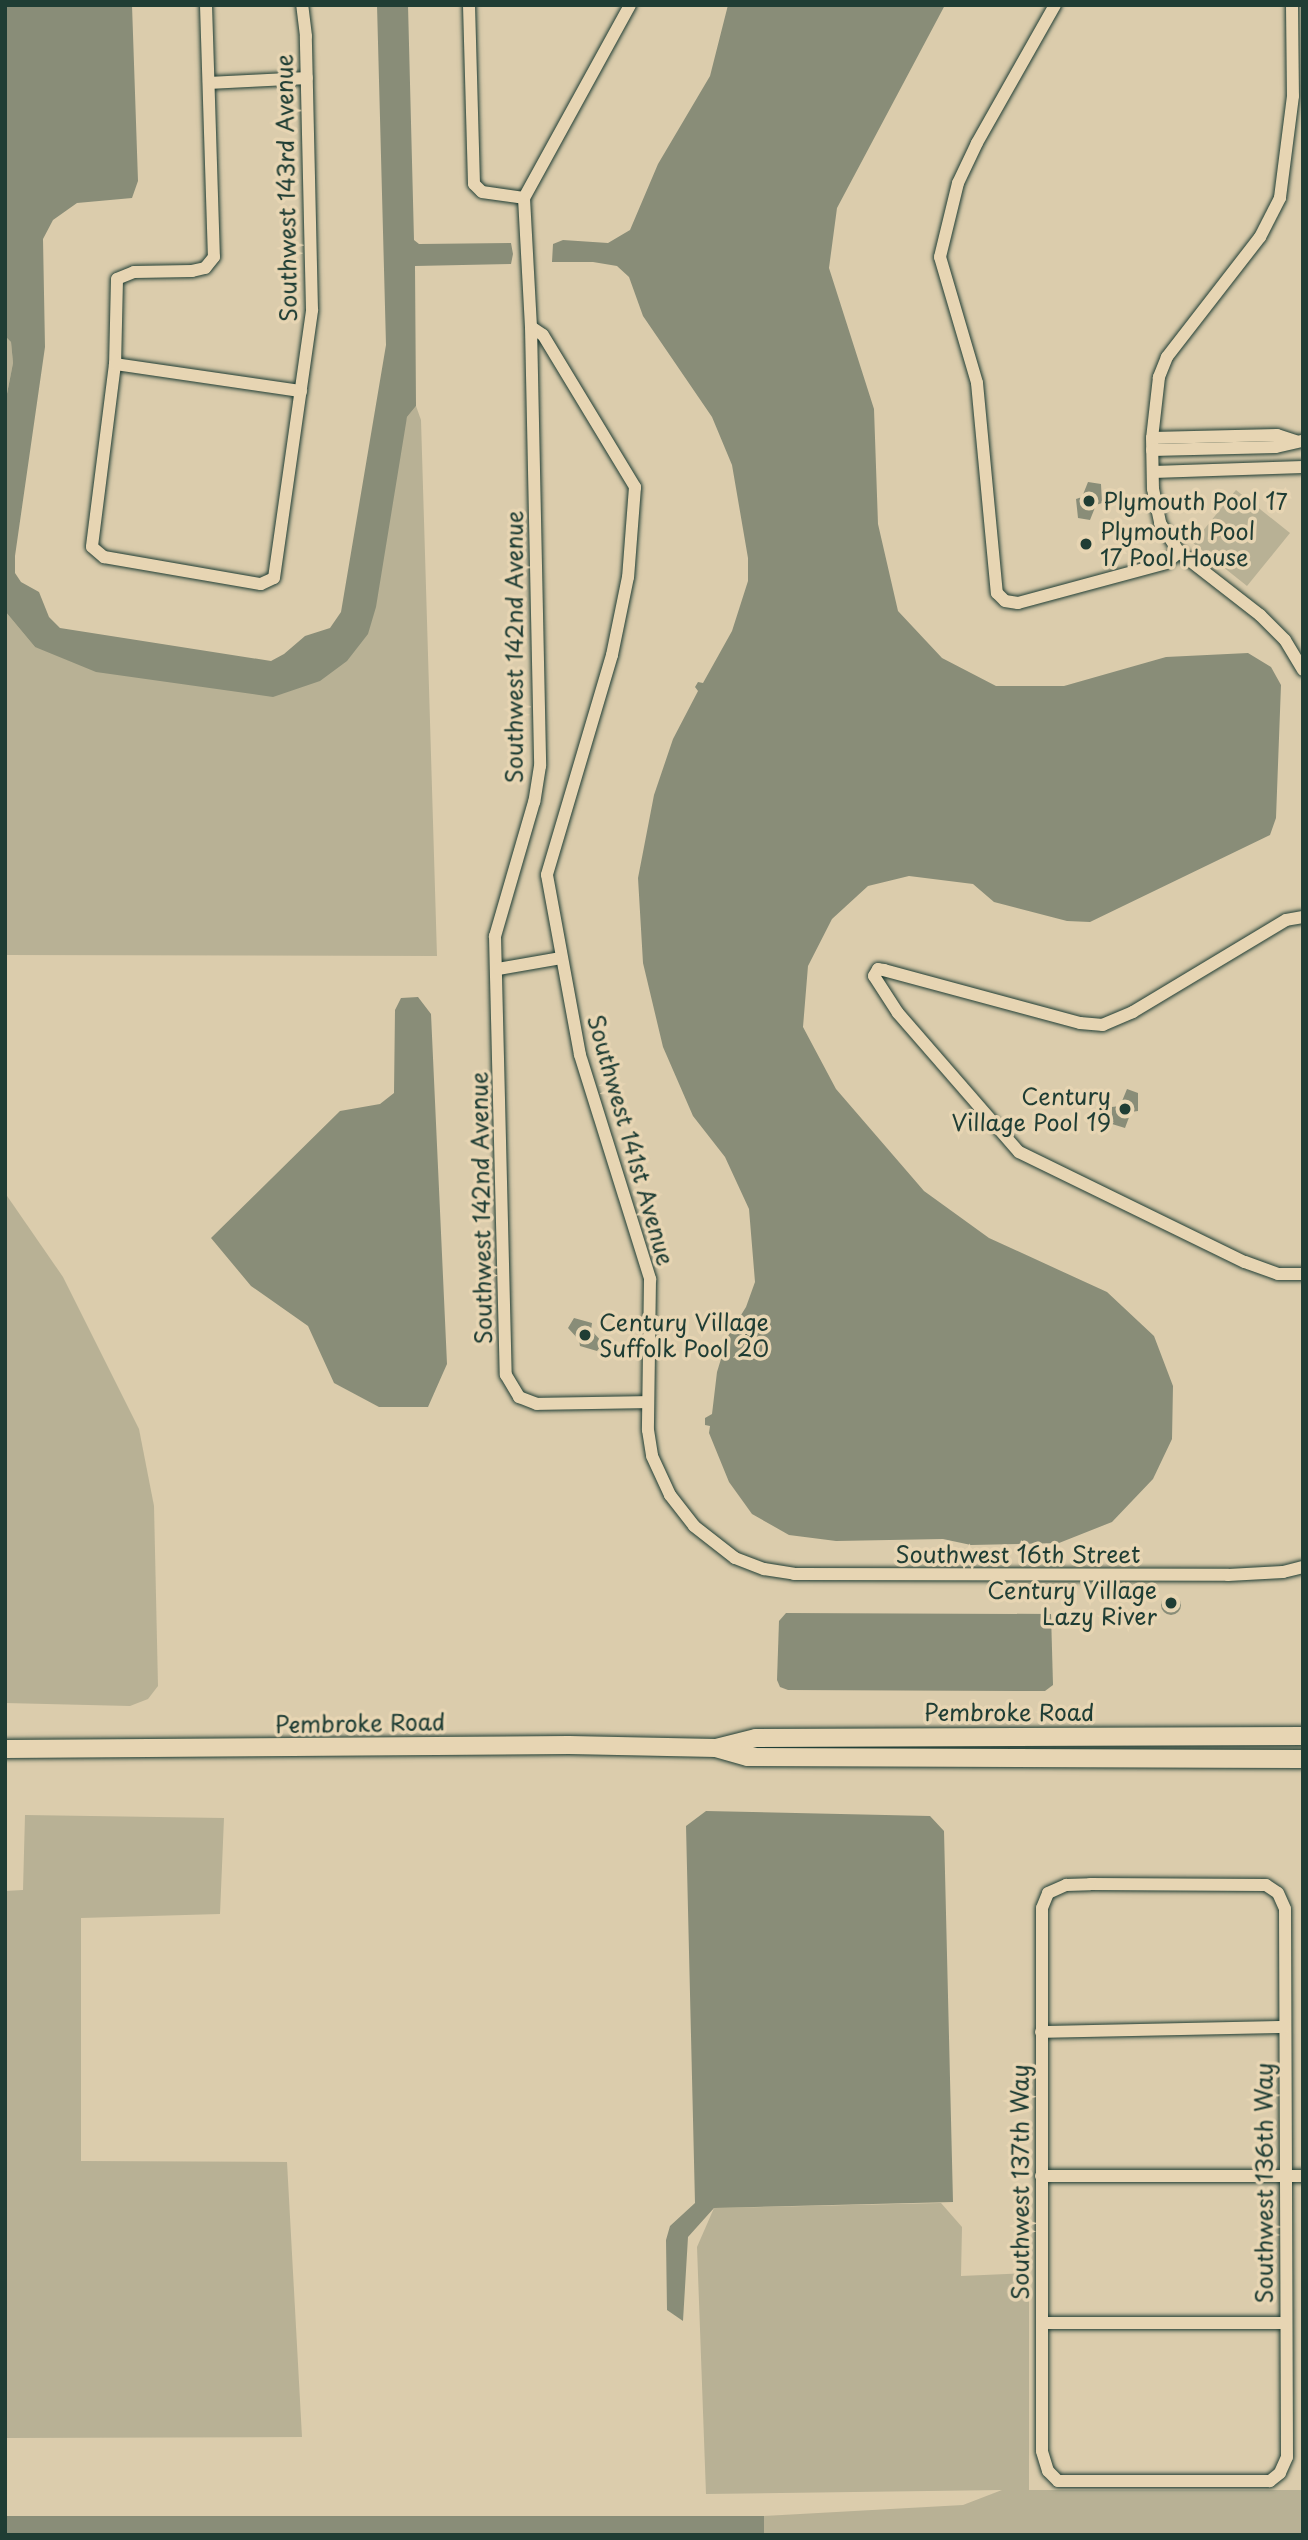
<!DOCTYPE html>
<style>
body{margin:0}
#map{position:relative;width:1308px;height:2540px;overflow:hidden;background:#dbccac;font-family:"Playpen Sans",sans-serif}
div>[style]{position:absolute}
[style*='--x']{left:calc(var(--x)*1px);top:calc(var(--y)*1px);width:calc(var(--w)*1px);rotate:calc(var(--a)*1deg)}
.green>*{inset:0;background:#b8b195}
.water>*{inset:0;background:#898d78}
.round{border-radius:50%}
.roads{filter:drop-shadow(0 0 2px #1f3d34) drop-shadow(0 0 2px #1f3d34)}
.minor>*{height:12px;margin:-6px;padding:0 6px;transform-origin:6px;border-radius:6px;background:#e7d5b3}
.secondary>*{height:18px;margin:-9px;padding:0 9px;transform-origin:9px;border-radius:9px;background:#e7d5b3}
.dots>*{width:19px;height:19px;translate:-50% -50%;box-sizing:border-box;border:4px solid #e7d5b3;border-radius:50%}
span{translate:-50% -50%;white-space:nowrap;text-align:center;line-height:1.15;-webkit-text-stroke:7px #e7d5b3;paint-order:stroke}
.street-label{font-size:23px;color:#1f3d34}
.poi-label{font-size:23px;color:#1f3d34}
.left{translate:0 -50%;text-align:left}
.right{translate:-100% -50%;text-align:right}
.frame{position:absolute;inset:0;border:7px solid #1f3d34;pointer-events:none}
</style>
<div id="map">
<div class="green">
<div style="clip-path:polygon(5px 336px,11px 342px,13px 363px,5px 404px)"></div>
<div style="clip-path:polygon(416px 406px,421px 420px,437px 956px,5px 955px,5px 611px,35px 647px,320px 681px,407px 417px)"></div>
<div style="clip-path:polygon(1236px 490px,1290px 533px,1247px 586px,1193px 543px)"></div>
<div style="clip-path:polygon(5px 1193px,63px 1277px,139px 1429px,154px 1506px,158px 1686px,148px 1699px,130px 1706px,5px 1703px)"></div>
<div style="clip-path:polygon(25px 1815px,224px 1818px,220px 1914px,81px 1918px,81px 2161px,287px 2162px,302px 2437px,5px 2438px,5px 1891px,23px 1890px)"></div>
<div style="clip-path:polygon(941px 2203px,962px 2227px,961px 2276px,1029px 2273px,1029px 2490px,1303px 2490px,1303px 2535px,764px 2535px,764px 2516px,963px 2505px,1002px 2490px,706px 2494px,697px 2247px,714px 2208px)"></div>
</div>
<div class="water">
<div style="clip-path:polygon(5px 5px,132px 5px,138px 181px,132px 198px,77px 203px,53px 220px,43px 239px,45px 347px,15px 556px,15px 573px,21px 582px,39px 592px,49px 617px,60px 628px,271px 661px,284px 654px,305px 636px,330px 628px,341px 612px,386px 345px,377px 5px,408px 5px,414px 240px,419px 244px,511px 243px,513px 254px,511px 264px,415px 266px,416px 406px,407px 417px,376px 607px,368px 634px,347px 661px,320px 681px,273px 697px,96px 672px,35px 647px,5px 611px,5px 404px,13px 363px,11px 342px,5px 336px)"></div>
<div style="clip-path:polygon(728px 5px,945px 5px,837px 208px,829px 268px,874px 409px,878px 524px,898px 611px,942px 658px,996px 686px,1064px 686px,1166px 657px,1248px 653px,1271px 667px,1281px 685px,1276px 818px,1270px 835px,1090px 922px,1067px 921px,994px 902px,973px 884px,909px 876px,868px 886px,832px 919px,808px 966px,803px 1027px,836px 1089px,924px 1191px,989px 1238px,1107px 1292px,1154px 1336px,1173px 1386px,1172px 1439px,1153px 1479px,1112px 1522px,1059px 1543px,971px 1545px,943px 1539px,836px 1541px,789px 1535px,752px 1514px,729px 1482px,709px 1433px,710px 1426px,705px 1425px,705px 1418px,712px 1414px,717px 1372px,728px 1336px,746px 1307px,755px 1282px,749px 1209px,725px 1157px,693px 1116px,663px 1047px,643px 963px,638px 878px,654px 795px,673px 739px,698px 691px,695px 687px,698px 682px,703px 683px,732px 631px,748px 581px,748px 558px,732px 465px,712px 417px,643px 316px,629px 277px,617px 266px,593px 262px,552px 262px,553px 244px,563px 240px,608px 243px,630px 230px,658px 164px,710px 76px)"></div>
<div style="clip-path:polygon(1088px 482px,1101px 484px,1102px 503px,1096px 505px,1090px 520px,1078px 518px,1076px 499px,1082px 497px)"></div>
<div style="clip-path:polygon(418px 997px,431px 1014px,447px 1364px,428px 1407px,379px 1407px,334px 1383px,308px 1326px,251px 1286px,211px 1238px,340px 1111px,380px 1104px,394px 1093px,395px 1010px,401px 998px)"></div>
<div style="clip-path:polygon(1127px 1089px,1138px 1093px,1138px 1111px,1131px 1112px,1125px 1128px,1112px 1124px,1112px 1107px,1120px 1106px)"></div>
<div style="clip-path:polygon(574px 1318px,592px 1323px,591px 1330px,603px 1343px,597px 1351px,580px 1346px,579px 1340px,568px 1328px)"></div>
<div class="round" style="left:1161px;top:1595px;width:20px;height:20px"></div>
<div style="clip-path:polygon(786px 1613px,1051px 1614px,1053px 1685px,1045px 1691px,788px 1690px,780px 1687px,777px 1680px,779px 1621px)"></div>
<div style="clip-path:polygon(706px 1811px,930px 1816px,944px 1831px,953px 2202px,714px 2208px,688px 2237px,683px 2321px,667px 2310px,666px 2240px,670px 2226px,695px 2203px,686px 1826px)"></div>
<div style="clip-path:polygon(5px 2516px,764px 2516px,764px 2535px,5px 2535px)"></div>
</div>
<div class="roads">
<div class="minor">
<div style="--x:206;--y:5;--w:252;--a:88.2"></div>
<div style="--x:214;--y:257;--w:14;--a:129"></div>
<div style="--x:205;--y:268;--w:13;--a:167"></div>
<div style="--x:192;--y:271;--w:58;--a:179"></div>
<div style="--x:134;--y:272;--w:18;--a:158"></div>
<div style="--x:117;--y:279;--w:85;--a:91.3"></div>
<div style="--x:115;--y:364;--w:184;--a:97.2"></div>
<div style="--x:92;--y:547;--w:16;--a:40"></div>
<div style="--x:104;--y:557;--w:159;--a:9.8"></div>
<div style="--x:261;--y:584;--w:14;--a:-25"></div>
<div style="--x:274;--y:578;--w:271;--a:-81.9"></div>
<div style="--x:312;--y:310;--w:274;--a:-91.3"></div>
<div style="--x:306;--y:36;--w:31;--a:-97"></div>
<div style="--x:469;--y:5;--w:179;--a:88.4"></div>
<div style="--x:474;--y:184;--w:11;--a:45"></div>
<div style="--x:482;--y:192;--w:42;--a:8.1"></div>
<div style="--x:1055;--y:5;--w:159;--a:119.5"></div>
<div style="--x:977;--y:143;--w:44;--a:115.4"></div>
<div style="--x:958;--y:183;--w:76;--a:103.7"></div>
<div style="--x:940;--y:257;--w:131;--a:73.6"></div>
<div style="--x:977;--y:383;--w:211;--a:84.6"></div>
<div style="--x:997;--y:593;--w:11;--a:45"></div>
<div style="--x:1005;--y:601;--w:13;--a:9"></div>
<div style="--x:1018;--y:603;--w:153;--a:-15.1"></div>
<div style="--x:1166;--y:563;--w:17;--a:-40"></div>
<div style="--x:1292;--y:5;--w:91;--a:89.4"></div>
<div style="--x:1293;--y:96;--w:103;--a:97.3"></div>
<div style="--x:1280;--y:198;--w:44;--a:117.1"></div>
<div style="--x:1260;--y:237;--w:152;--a:127.8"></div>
<div style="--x:1167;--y:357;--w:22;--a:112"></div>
<div style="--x:1159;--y:377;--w:61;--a:96.5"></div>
<div style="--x:1152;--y:438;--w:51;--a:88.9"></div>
<div style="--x:1153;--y:489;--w:35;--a:78"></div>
<div style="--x:1160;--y:523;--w:35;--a:57"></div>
<div style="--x:1179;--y:552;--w:103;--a:37.9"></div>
<div style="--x:1260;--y:615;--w:35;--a:45"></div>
<div style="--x:1285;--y:640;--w:35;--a:59"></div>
<div style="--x:209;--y:83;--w:98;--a:-2.9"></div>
<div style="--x:524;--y:198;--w:129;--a:86.9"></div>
<div style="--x:531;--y:327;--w:439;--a:88.8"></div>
<div style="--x:540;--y:766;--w:36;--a:99"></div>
<div style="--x:534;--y:802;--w:140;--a:106.2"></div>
<div style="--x:495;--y:936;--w:439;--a:88.6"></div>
<div style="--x:506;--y:1375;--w:26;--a:59"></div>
<div style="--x:519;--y:1397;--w:19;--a:21"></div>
<div style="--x:537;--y:1404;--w:110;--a:-1"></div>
<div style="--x:524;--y:198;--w:220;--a:-61.2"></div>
<div style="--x:531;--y:327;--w:14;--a:34"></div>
<div style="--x:543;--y:335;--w:178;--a:58.8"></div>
<div style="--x:635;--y:487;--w:90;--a:94.4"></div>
<div style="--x:628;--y:577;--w:80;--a:101.6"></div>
<div style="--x:612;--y:655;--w:229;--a:106.5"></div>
<div style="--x:547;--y:875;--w:183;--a:79.6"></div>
<div style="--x:580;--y:1055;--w:235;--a:72.6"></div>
<div style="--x:650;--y:1279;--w:151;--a:90.8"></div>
<div style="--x:648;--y:1430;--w:26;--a:81"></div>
<div style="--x:652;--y:1456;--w:43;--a:65.2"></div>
<div style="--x:670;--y:1495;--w:39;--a:52"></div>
<div style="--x:694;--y:1526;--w:52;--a:38"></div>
<div style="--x:735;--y:1558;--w:31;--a:21"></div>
<div style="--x:764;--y:1569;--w:30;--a:9"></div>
<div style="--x:794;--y:1574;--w:434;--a:0.1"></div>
<div style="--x:1228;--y:1575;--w:55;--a:-3.1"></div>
<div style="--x:1283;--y:1572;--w:21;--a:-14"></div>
<div style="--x:115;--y:364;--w:188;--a:8.3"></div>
<div style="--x:1152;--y:438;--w:125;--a:-1.4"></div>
<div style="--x:1277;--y:435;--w:20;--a:18"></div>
<div style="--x:1152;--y:450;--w:124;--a:-1.4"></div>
<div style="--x:1276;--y:447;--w:28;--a:-13"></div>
<div style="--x:1153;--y:472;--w:150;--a:-1.9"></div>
<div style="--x:1303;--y:917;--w:17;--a:170"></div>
<div style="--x:1286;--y:920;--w:179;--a:149"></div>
<div style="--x:1133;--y:1012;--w:33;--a:157"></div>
<div style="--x:1103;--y:1025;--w:23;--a:-175"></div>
<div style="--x:1080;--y:1023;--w:203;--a:-164.9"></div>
<div style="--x:884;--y:970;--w:6;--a:-171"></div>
<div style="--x:878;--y:969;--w:8;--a:120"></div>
<div style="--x:874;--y:976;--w:44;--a:57"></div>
<div style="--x:898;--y:1013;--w:184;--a:49"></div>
<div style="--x:1019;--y:1152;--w:251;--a:26"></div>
<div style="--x:1245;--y:1262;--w:35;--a:20"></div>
<div style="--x:1278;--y:1274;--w:25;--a:0"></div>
<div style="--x:498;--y:969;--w:64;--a:-9.9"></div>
<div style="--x:1090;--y:1884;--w:176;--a:0.3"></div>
<div style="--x:1266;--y:1885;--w:14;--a:34"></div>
<div style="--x:1278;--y:1893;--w:17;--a:66"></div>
<div style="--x:1285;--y:1909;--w:548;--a:89.79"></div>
<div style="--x:1287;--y:2457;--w:17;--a:114"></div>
<div style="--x:1280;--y:2473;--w:13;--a:141"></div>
<div style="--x:1270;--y:2481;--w:212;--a:180"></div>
<div style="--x:1058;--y:2481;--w:14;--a:-135"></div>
<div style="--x:1048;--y:2471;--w:21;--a:-107"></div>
<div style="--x:1042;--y:2451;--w:543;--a:-90"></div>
<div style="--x:1042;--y:1908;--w:16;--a:-68"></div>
<div style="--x:1048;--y:1893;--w:20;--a:-24"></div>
<div style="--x:1066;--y:1885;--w:24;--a:-2"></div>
<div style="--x:1041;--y:2032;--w:244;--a:-1.2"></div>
<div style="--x:1041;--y:2176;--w:262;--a:0"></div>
<div style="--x:1042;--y:2323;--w:243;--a:0"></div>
</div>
<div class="secondary">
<div style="--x:716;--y:1748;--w:41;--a:-14"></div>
<div style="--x:756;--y:1738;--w:547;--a:-0.21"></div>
<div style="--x:5;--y:1749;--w:564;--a:-0.41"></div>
<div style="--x:569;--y:1745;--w:147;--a:1.2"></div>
<div style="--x:716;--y:1748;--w:33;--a:16"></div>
<div style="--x:748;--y:1757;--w:555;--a:0.21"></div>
</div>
</div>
<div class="dots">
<div style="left:1089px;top:501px;background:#1f3d34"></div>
<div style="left:1086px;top:544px;background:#1f3d34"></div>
<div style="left:1125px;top:1109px;background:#1f3d34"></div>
<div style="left:585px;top:1335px;background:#1f3d34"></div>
<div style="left:1171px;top:1603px;background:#1f3d34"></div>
</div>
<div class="street-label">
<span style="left:286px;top:188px;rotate:-91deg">Southwest 143rd Avenue</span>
<span style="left:514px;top:647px;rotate:-90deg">Southwest 142nd Avenue</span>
<span style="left:631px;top:1140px;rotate:74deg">Southwest 141st Avenue</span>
<span style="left:481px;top:1208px;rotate:-91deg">Southwest 142nd Avenue</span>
<span style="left:1018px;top:1554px">Southwest 16th Street</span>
<span style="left:1009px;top:1712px">Pembroke Road</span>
<span style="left:360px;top:1723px;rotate:-1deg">Pembroke Road</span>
<span style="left:1020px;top:2182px;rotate:-90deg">Southwest 137th Way</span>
<span style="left:1264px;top:2183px;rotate:-90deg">Southwest 136th Way</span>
</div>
<div class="poi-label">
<span class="left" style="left:1103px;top:501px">Plymouth Pool 17</span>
<span class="left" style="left:1100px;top:544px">Plymouth Pool<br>17 Pool House</span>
<span class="right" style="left:1111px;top:1109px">Century<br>Village Pool 19</span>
<span class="left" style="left:599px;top:1335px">Century Village<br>Suffolk Pool 20</span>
<span class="right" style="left:1157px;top:1603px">Century Village<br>Lazy River</span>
</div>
<div class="frame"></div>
</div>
